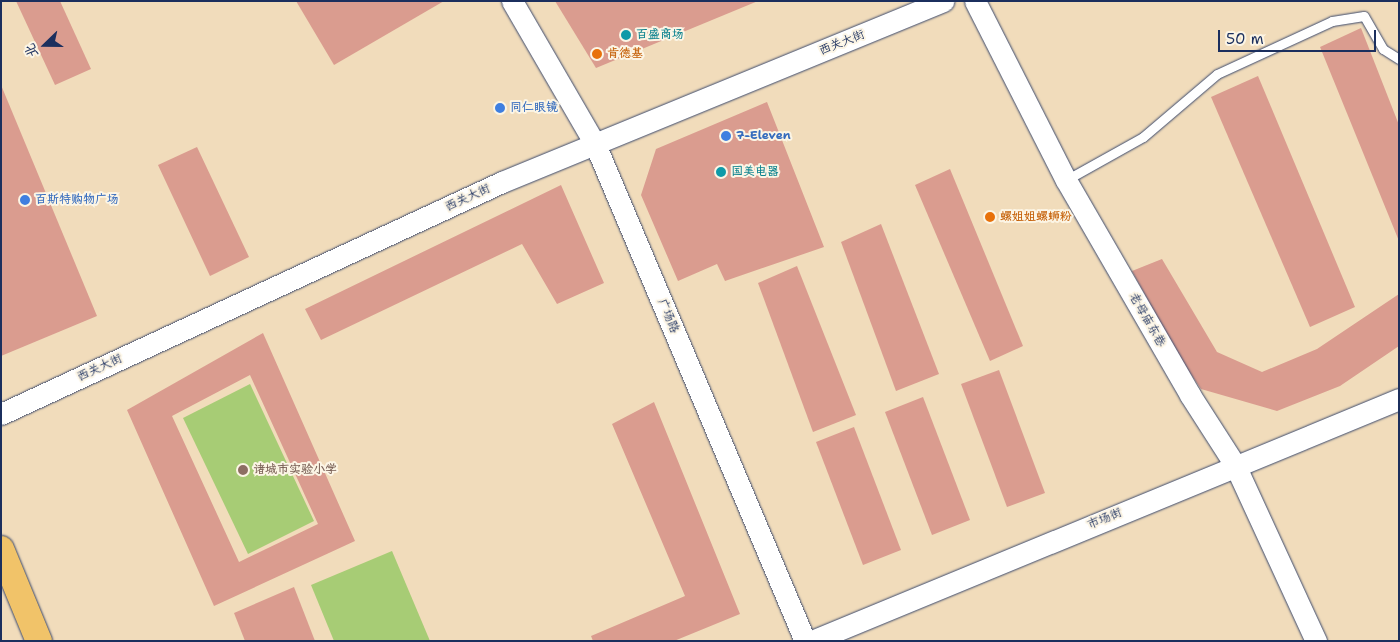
<!DOCTYPE html>
<meta charset="utf-8">
<style>
body{margin:0}
#map{position:relative;width:1400px;height:642px;overflow:hidden;background:#f1dcbb;font-family:"Shantell Sans","LXGW WenKai TC",sans-serif}
div>[style]{position:absolute}
[style*='--x']{left:calc(var(--x)*1px);top:calc(var(--y)*1px);width:calc(var(--w)*1px);rotate:calc(var(--a)*1deg)}
.green>*{inset:0;background:#a7cc75}
.building>*{inset:0;background:#da9c8f}
.roads{filter:drop-shadow(0 0 1px #3b496c) drop-shadow(0 0 1px #3b496c)}
.service>*{height:9px;margin:-4.5px;padding:0 4.5px;transform-origin:4.5px;border-radius:4.5px;background:#fff}
.tertiary>*{height:21px;margin:-10.5px;padding:0 10.5px;transform-origin:10.5px;border-radius:10.5px;background:#fff}
.primary>*{height:26px;margin:-13px;padding:0 13px;transform-origin:13px;border-radius:13px;background:#f1c369}
.dots>*{width:14px;height:14px;translate:-50% -50%;box-sizing:border-box;border:2px solid #fcf5e5;border-radius:50%}
span{translate:-50% -50%;white-space:nowrap;text-align:center;line-height:1.15;-webkit-text-stroke:4px #fcf5e5;paint-order:stroke}
.culture-label{font-size:12px;color:#0d838f;font-weight:700}
.left{translate:0 -50%;text-align:left}
.street-label{font-size:12px;color:#1b2f5e}
.food-label{font-size:12px;color:#c56008;font-weight:700}
.shop-label{font-size:12px;color:#366cbe;font-weight:700}
.education-label{font-size:12px;color:#785e54;font-weight:700}
.frame{position:absolute;inset:0;border:2px solid #1b2f5e;pointer-events:none}
.north{position:absolute;left:20px;top:20px;width:50px;height:50px;-webkit-text-stroke:4px #fcf5e5;paint-order:stroke;rotate:248deg;font-size:14px;font-weight:700;line-height:20px;text-align:center;color:#1b2f5e}
.north::after{content:'';display:block;margin:auto;width:18px;height:22px;background:#1b2f5e;clip-path:polygon(50% 0,100% 100%,50% 72%,0 100%)}
.scale{position:absolute;left:1218px;top:30px;width:158px;height:22px;box-sizing:border-box;border:2px solid #1b2f5e;border-top:0;padding-left:6px;font-size:15px;line-height:18px;white-space:nowrap;color:#1b2f5e;-webkit-text-stroke:4px #fcf5e5;paint-order:stroke}
</style>
<div id="map">
<div class="green">
<div style="clip-path:polygon(250px 384px,314px 521px,248px 554px,183px 418px)"></div>
<div style="clip-path:polygon(392px 551px,430px 641px,334px 641px,311px 585px)"></div>
</div>
<div class="building">
<div style="clip-path:polygon(16px 1px,60px 1px,91px 69px,55px 85px)"></div>
<div style="clip-path:polygon(296px 1px,444px 1px,334px 65px)"></div>
<div style="clip-path:polygon(555px 1px,758px 1px,596px 68px)"></div>
<div style="clip-path:polygon(1361px 28px,1399px 125px,1399px 241px,1320px 47px)"></div>
<div style="clip-path:polygon(1258px 76px,1355px 307px,1310px 327px,1211px 97px)"></div>
<div style="clip-path:polygon(1px 85px,97px 316px,1px 356px)"></div>
<div style="clip-path:polygon(767px 102px,824px 247px,725px 281px,717px 264px,678px 281px,641px 195px,656px 149px)"></div>
<div style="clip-path:polygon(197px 147px,249px 257px,210px 276px,158px 165px)"></div>
<div style="clip-path:polygon(950px 169px,1023px 346px,990px 361px,915px 185px)"></div>
<div style="clip-path:polygon(561px 185px,604px 283px,557px 304px,522px 244px,321px 340px,305px 309px)"></div>
<div style="clip-path:polygon(881px 224px,939px 374px,896px 391px,841px 242px)"></div>
<div style="clip-path:polygon(1162px 259px,1217px 352px,1262px 372px,1317px 349px,1399px 294px,1399px 346px,1340px 386px,1277px 411px,1201px 389px,1178px 355px,1132px 271px)"></div>
<div style="clip-path:polygon(797px 266px,856px 415px,813px 432px,758px 283px)"></div>
<div style="clip-path:polygon(evenodd,263px 333px,355px 541px,214px 606px,127px 410px,263px 333px,250px 375px,318px 524px,239px 562px,172px 416px,250px 375px)"></div>
<div style="clip-path:polygon(999px 370px,1045px 493px,1007px 507px,961px 384px)"></div>
<div style="clip-path:polygon(923px 397px,970px 520px,932px 535px,885px 412px)"></div>
<div style="clip-path:polygon(654px 402px,740px 614px,674px 641px,593px 641px,591px 636px,685px 596px,612px 424px)"></div>
<div style="clip-path:polygon(854px 427px,901px 550px,863px 565px,816px 442px)"></div>
<div style="clip-path:polygon(294px 587px,315px 641px,245px 641px,234px 613px)"></div>
</div>
<div class="roads">
<div class="service">
<div style="--x:1066;--y:180;--w:88;--a:-29.2"></div>
<div style="--x:1143;--y:137;--w:97;--a:-40.4"></div>
<div style="--x:1217;--y:74;--w:127;--a:-24.7"></div>
<div style="--x:1332;--y:21;--w:32;--a:-9"></div>
<div style="--x:1364;--y:16;--w:38;--a:60"></div>
<div style="--x:1383;--y:49;--w:19;--a:32"></div>
</div>
<div class="tertiary">
<div style="--x:512;--y:1;--w:165;--a:59.9"></div>
<div style="--x:595;--y:144;--w:540;--a:67.09"></div>
<div style="--x:975;--y:1;--w:201;--a:63.1"></div>
<div style="--x:1066;--y:180;--w:248;--a:60"></div>
<div style="--x:1190;--y:395;--w:83;--a:57.3"></div>
<div style="--x:1235;--y:465;--w:194;--a:65.3"></div>
<div style="--x:1;--y:414;--w:552;--a:-24.85"></div>
<div style="--x:502;--y:182;--w:477;--a:-22.3"></div>
<div style="--x:812;--y:641;--w:635;--a:-22.4"></div>
</div>
<div class="primary">
<div style="--x:1;--y:549;--w:100;--a:67.6"></div>
</div>
</div>
<div class="dots">
<div style="left:626px;top:35px;background:#0f9aa8"></div>
<div style="left:597px;top:54px;background:#e8710a"></div>
<div style="left:500px;top:108px;background:#3f7fe0"></div>
<div style="left:726px;top:136px;background:#3f7fe0"></div>
<div style="left:721px;top:172px;background:#0f9aa8"></div>
<div style="left:25px;top:200px;background:#3f7fe0"></div>
<div style="left:990px;top:217px;background:#e8710a"></div>
<div style="left:243px;top:470px;background:#8d6e63"></div>
</div>
<div class="culture-label">
<span class="left" style="left:636px;top:35px">百盛商场</span>
<span class="left" style="left:731px;top:172px">国美电器</span>
</div>
<div class="street-label">
<span style="left:842px;top:43px;rotate:-22deg">西关大街</span>
<span style="left:468px;top:198px;rotate:-25deg">西关大街</span>
<span style="left:668px;top:316px;rotate:67deg">广场路</span>
<span style="left:1147px;top:320px;rotate:60deg">老母庙东巷</span>
<span style="left:100px;top:368px;rotate:-25deg">西关大街</span>
<span style="left:1105px;top:519px;rotate:-23deg">市场街</span>
</div>
<div class="food-label">
<span class="left" style="left:607px;top:54px">肯德基</span>
<span class="left" style="left:1000px;top:217px">螺姐姐螺蛳粉</span>
</div>
<div class="shop-label">
<span class="left" style="left:510px;top:108px">同仁眼镜</span>
<span class="left" style="left:736px;top:136px">7-Eleven</span>
<span class="left" style="left:35px;top:200px">百斯特购物广场</span>
</div>
<div class="education-label">
<span class="left" style="left:253px;top:470px">诸城市实验小学</span>
</div>
<div class="frame"></div>
<div class="north">北</div>
<div class="scale">50 m</div>
</div>
